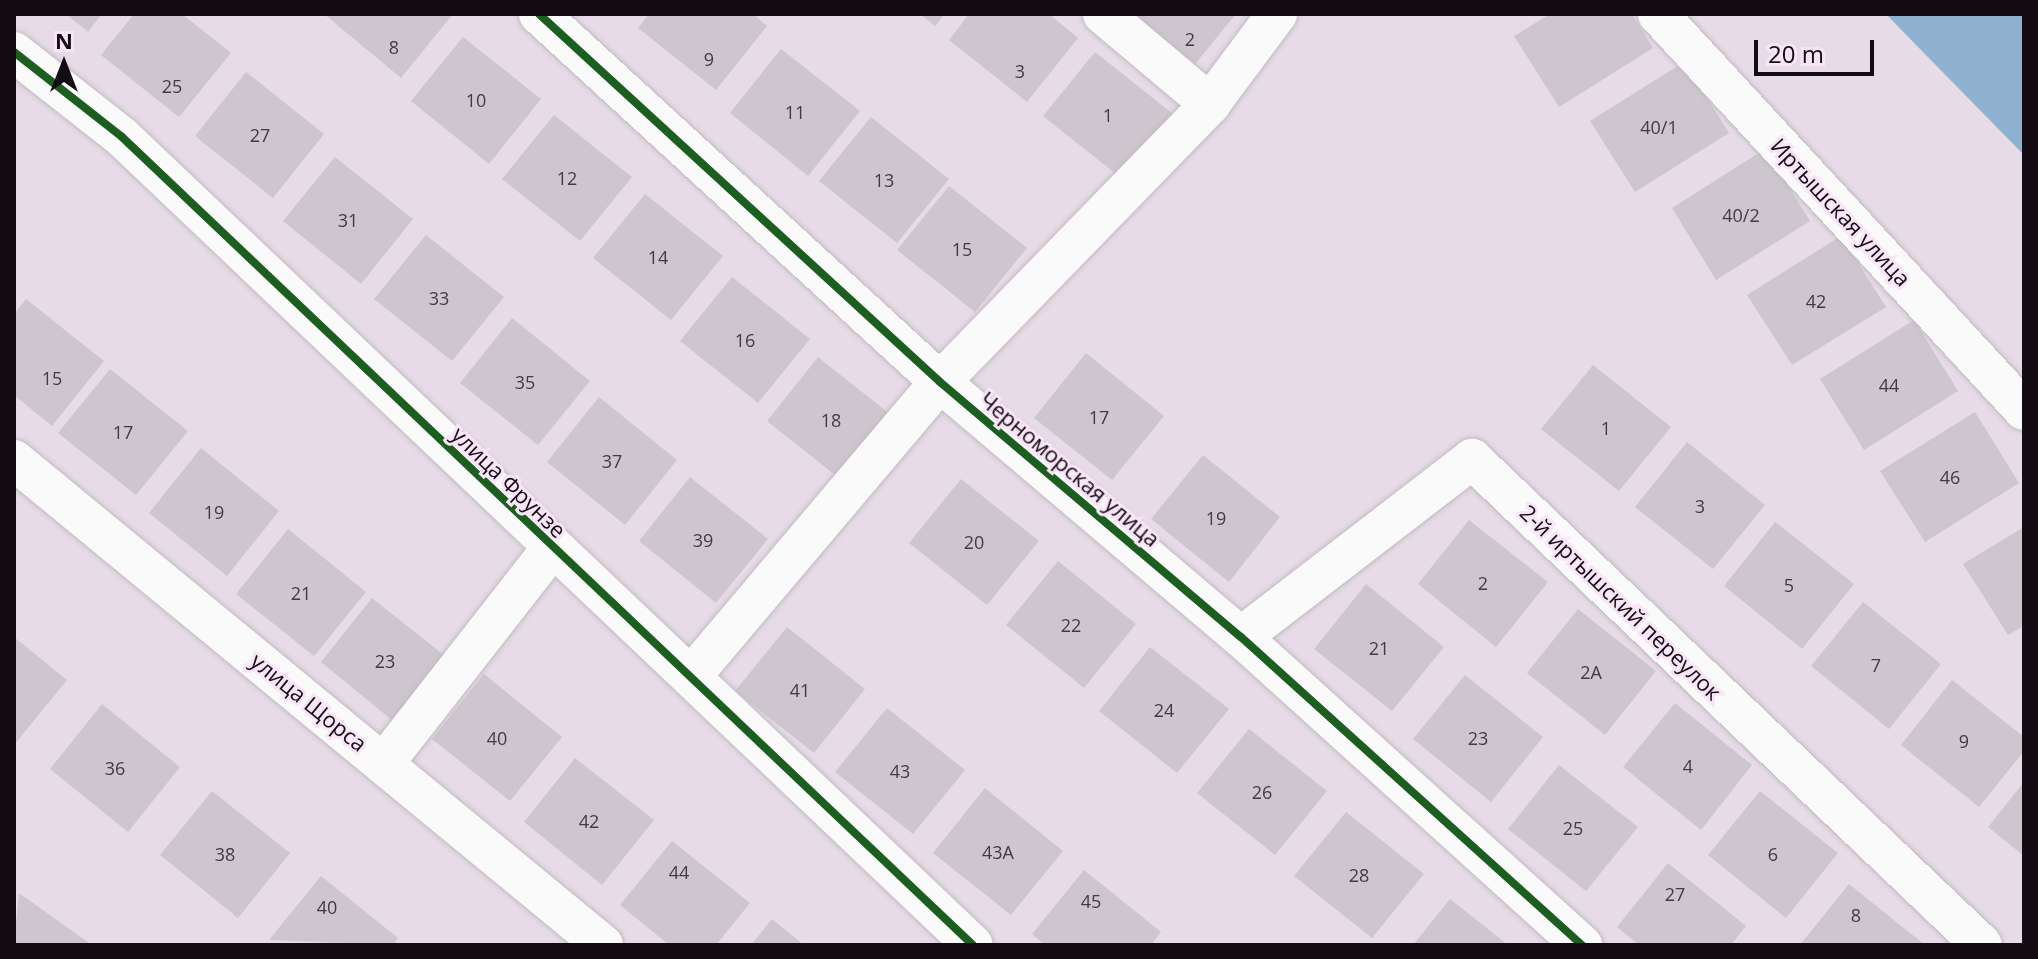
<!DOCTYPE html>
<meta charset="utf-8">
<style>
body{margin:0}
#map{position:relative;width:2038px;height:959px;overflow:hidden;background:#e6dbe6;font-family:"Open Sans",sans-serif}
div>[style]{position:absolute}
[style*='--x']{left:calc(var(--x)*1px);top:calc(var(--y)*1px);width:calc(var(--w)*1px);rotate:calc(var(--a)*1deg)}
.water>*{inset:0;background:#8fb2d1}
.building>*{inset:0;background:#cec6ce}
.roads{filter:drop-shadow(0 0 2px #c2bac2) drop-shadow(0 0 2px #c2bac2)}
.street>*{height:40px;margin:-20px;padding:0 20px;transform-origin:20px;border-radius:20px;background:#fbfafb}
.cycleway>*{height:8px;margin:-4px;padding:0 4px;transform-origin:4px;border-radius:4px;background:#1b5e20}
span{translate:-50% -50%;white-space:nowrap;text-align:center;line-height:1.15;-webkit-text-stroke:6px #f9e4f8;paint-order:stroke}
.number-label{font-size:18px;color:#423b42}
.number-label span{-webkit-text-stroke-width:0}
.street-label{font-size:22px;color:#130d13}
.frame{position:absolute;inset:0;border:16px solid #130d13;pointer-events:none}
.north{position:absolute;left:24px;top:24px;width:80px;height:80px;-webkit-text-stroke:6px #f9e4f8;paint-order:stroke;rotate:0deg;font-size:22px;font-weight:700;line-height:32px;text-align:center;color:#130d13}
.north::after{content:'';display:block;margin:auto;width:28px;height:36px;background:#130d13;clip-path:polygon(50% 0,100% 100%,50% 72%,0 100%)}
.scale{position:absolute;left:1754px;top:40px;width:120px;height:36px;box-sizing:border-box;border:4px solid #130d13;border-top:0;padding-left:10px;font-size:24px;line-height:28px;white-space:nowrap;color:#130d13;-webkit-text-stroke:6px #f9e4f8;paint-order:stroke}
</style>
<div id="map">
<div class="water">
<div style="clip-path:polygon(1886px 14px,2024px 14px,2024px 155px,1919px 48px)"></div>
</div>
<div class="building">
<div style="clip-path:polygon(66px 14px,102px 14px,88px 32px)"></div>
<div style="clip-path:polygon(134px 14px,182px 14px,231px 53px,179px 117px,101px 55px)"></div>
<div style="clip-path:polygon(324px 14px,453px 14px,401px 78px)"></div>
<div style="clip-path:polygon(649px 14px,753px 14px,767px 26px,716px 90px,638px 28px)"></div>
<div style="clip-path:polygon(920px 14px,945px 14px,935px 26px)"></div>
<div style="clip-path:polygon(969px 14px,1049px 14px,1078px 38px,1027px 102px,949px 40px)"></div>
<div style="clip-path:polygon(1132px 14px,1236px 14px,1195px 64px)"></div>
<div style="clip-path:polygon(1550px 14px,1632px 14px,1653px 48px,1559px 107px,1514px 36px)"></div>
<div style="clip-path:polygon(463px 37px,541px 99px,489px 164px,411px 101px)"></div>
<div style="clip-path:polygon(781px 49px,860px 111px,808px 176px,730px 113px)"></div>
<div style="clip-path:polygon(1095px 52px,1173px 114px,1121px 178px,1043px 116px)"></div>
<div style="clip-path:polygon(1684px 62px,1729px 133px,1635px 192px,1590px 121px)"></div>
<div style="clip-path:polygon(246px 72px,324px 134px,273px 198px,195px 136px)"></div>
<div style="clip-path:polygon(554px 115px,632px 177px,580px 241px,502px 179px)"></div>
<div style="clip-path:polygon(871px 117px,949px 179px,897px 243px,819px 181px)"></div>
<div style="clip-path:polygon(1765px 149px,1810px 221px,1716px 280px,1672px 208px)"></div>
<div style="clip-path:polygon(335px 157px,413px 219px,361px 284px,283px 221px)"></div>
<div style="clip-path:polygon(949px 186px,1027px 248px,975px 312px,897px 250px)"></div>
<div style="clip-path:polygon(645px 194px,723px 256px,671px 320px,593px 258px)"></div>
<div style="clip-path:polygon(426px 235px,504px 297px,452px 361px,374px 299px)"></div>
<div style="clip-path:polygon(1841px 236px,1886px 307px,1792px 365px,1747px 295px)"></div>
<div style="clip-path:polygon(732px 277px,810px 339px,758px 403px,680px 341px)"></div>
<div style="clip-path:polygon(26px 299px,104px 361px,52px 426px,14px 395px,14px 314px)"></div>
<div style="clip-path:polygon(512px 318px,590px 381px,538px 445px,460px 383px)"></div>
<div style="clip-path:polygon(1914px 320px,1958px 391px,1864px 450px,1820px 379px)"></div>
<div style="clip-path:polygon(1086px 353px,1164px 416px,1112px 480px,1034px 418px)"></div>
<div style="clip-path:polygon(818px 357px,896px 419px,845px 483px,767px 421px)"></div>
<div style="clip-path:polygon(1593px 365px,1671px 427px,1619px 491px,1541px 429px)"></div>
<div style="clip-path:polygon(110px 369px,188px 431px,136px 495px,58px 433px)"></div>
<div style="clip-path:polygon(599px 397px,677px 460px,625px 525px,547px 462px)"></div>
<div style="clip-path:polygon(1975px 412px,2019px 483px,1925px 542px,1880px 471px)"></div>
<div style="clip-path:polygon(1687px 442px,1765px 505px,1713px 569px,1635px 507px)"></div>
<div style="clip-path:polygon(201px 448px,279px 511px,227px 576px,149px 513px)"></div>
<div style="clip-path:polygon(1203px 455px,1280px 517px,1229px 582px,1151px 519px)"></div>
<div style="clip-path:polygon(690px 477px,768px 539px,716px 603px,639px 541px)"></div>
<div style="clip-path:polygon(961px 479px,1039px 541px,987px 605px,909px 543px)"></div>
<div style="clip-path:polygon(1469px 520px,1548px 582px,1496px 647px,1418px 584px)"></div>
<div style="clip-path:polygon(1775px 522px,1854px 584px,1802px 649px,1724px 586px)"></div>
<div style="clip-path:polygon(2024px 527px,2024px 626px,2008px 635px,1963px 564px)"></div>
<div style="clip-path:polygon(288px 529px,366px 592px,314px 656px,236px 594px)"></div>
<div style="clip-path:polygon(1058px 561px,1136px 624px,1084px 688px,1006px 625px)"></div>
<div style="clip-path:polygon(1366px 584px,1444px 647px,1392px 711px,1314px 649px)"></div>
<div style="clip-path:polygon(372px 598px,450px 660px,398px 725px,321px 662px)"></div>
<div style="clip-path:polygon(1863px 602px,1941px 664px,1889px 729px,1811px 666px)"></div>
<div style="clip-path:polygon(1578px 609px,1656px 671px,1605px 735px,1527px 673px)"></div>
<div style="clip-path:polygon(787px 627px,865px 689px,814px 753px,735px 691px)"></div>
<div style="clip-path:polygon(14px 637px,67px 680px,14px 745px)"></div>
<div style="clip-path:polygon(1150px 647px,1229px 709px,1177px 773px,1099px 711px)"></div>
<div style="clip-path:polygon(484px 674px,562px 737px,510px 801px,432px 739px)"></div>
<div style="clip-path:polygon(1465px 675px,1543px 737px,1491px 802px,1413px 739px)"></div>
<div style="clip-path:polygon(1952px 680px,2024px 737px,2024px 751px,1979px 807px,1901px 745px)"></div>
<div style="clip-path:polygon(1675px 703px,1752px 765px,1701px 830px,1623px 767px)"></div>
<div style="clip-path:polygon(102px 704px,180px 767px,128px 832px,50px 769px)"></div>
<div style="clip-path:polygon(887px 708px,965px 770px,913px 834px,835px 772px)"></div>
<div style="clip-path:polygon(1249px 729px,1327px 791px,1275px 855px,1197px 793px)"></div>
<div style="clip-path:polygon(575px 758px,654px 820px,602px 885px,524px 822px)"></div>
<div style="clip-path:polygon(1559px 765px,1638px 827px,1586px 891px,1508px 829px)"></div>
<div style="clip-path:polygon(2024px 782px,2024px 856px,1988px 827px)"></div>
<div style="clip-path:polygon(985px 788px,1063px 851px,1011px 915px,933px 853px)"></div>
<div style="clip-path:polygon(212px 791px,290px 853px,238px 918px,160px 855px)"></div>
<div style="clip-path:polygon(1760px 791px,1838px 853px,1786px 918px,1708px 855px)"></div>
<div style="clip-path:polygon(1346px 812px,1424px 874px,1372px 938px,1294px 876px)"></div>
<div style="clip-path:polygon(672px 841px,750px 903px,716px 945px,669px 945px,620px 905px)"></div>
<div style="clip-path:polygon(1668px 863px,1746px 926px,1731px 945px,1639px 945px,1617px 927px)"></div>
<div style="clip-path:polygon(1084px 870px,1161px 932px,1151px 945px,1045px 945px,1032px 934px)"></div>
<div style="clip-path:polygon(321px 876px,398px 938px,393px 945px,269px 940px)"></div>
<div style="clip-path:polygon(1849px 884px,1925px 945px,1800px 945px)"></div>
<div style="clip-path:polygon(19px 893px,92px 945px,14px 945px)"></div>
<div style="clip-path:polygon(1450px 899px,1508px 945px,1413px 945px)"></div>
<div style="clip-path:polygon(772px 919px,804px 945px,751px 945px)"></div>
</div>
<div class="roads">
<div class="street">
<div style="--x:539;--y:14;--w:544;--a:42.54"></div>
<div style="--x:940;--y:382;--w:394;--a:40.3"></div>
<div style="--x:1241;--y:637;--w:460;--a:42.1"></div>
<div style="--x:1103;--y:14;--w:140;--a:40.1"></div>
<div style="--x:1658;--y:14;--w:539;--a:47.25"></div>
<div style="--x:14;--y:52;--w:137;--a:38.2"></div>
<div style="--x:122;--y:137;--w:1173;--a:43.52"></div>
<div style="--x:14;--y:460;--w:763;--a:39.47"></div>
<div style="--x:1241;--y:637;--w:292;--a:-37.6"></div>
<div style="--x:1472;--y:459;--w:704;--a:43.62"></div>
<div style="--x:693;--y:674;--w:382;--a:-49.8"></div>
<div style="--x:940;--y:382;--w:388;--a:-45.8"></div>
<div style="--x:1210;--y:104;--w:112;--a:-53.3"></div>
<div style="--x:384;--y:763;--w:273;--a:-52"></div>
</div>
</div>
<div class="cycleway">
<div style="--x:539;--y:14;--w:544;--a:42.54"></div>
<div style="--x:940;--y:382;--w:394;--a:40.3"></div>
<div style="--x:1241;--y:637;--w:460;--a:42.1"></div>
<div style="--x:14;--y:52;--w:137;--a:38.2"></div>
<div style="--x:122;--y:137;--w:1173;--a:43.52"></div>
</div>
<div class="number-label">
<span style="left:1190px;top:39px">2</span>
<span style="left:394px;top:47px">8</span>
<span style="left:709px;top:59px">9</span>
<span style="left:1020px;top:71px">3</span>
<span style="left:172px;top:86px">25</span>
<span style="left:476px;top:100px">10</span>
<span style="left:795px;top:112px">11</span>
<span style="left:1108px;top:115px">1</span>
<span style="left:1659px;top:127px">40/1</span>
<span style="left:260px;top:135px">27</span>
<span style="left:567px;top:178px">12</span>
<span style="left:884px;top:180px">13</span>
<span style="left:1741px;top:215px">40/2</span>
<span style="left:348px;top:220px">31</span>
<span style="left:962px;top:249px">15</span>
<span style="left:658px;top:257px">14</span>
<span style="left:439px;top:298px">33</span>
<span style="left:1816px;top:301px">42</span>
<span style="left:745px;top:340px">16</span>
<span style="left:52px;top:378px">15</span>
<span style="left:525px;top:382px">35</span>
<span style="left:1889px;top:385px">44</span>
<span style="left:1099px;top:417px">17</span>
<span style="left:831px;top:420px">18</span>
<span style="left:1606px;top:428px">1</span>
<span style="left:123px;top:432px">17</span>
<span style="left:612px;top:461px">37</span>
<span style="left:1950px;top:477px">46</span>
<span style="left:1700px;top:506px">3</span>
<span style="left:214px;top:512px">19</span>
<span style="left:1216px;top:518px">19</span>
<span style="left:703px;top:540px">39</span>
<span style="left:974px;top:542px">20</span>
<span style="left:1483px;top:583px">2</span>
<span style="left:1789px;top:585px">5</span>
<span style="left:301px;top:593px">21</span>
<span style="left:1071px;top:625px">22</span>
<span style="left:1379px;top:648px">21</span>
<span style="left:385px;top:661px">23</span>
<span style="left:1876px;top:665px">7</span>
<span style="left:1591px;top:672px">2А</span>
<span style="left:800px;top:690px">41</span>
<span style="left:1164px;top:710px">24</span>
<span style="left:497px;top:738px">40</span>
<span style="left:1478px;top:738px">23</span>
<span style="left:1964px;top:741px">9</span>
<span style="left:1688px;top:766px">4</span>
<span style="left:115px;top:768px">36</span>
<span style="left:900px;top:771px">43</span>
<span style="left:1262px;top:792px">26</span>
<span style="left:589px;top:821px">42</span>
<span style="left:1573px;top:828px">25</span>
<span style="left:998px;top:852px">43А</span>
<span style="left:225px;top:854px">38</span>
<span style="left:1773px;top:854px">6</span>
<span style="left:679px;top:872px">44</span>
<span style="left:1359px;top:875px">28</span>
<span style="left:1675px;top:894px">27</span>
<span style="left:1091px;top:901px">45</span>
<span style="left:327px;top:907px">40</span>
<span style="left:1856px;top:915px">8</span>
</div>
<div class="street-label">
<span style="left:1841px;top:212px;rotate:47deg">Иртышская улица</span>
<span style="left:1070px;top:469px;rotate:40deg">Черноморская улица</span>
<span style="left:509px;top:482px;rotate:44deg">улица Фрунзе</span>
<span style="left:1621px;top:602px;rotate:44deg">2-й иртышский переулок</span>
<span style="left:309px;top:702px;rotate:39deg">улица Щорса</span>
</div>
<div class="frame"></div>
<div class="north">N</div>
<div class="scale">20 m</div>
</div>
